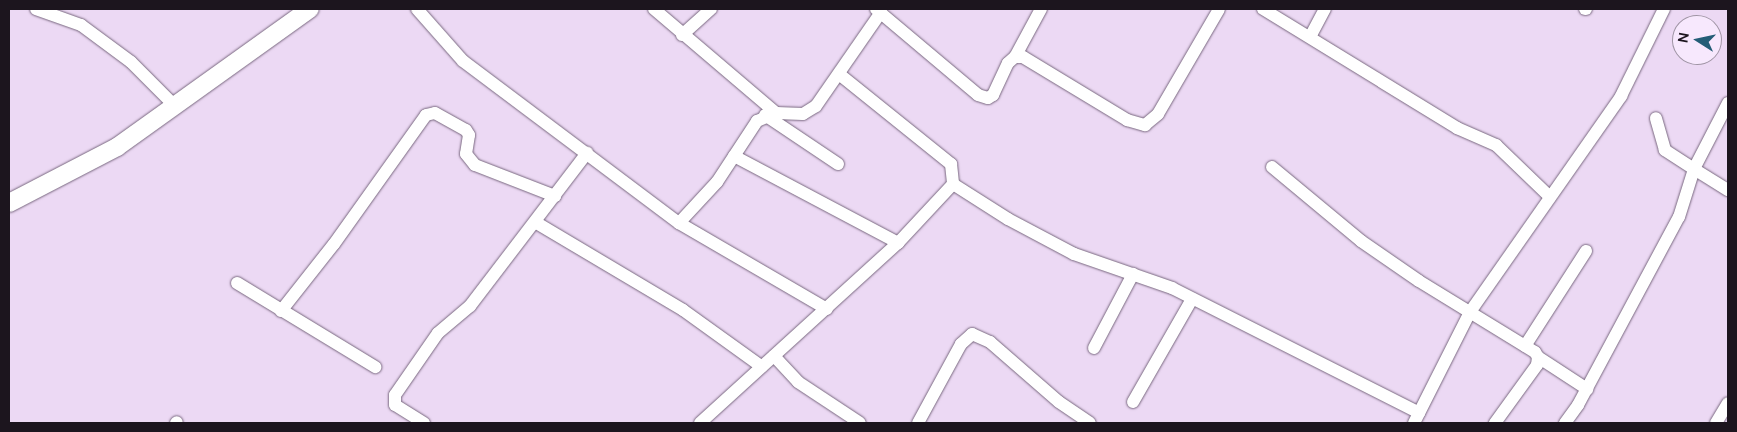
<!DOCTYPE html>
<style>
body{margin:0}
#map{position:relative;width:1737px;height:432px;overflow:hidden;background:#ecd9f4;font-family:"DM Sans",sans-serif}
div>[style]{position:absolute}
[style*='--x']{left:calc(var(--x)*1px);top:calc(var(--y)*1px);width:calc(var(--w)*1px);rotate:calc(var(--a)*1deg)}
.roads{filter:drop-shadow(0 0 1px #78677f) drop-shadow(0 0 1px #78677f)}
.minor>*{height:12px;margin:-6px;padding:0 6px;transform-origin:6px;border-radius:6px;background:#fff}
.secondary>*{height:18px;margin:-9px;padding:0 9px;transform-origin:9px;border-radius:9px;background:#fff}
span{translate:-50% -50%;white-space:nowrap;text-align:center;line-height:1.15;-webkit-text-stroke:4.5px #f7e8fd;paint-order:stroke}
.frame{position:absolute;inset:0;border:10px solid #1c151e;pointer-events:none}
.north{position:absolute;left:1672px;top:15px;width:50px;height:50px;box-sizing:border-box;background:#f7e8fd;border:1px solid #9f94a4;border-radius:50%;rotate:280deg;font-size:14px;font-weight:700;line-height:20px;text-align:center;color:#1c151e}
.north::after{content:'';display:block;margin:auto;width:18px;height:22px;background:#245d77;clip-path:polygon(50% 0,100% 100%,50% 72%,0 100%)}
</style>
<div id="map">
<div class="roads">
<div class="minor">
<div style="--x:36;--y:9;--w:48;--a:19.6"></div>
<div style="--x:81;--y:25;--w:62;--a:36.5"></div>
<div style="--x:131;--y:62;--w:61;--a:45"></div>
<div style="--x:417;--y:9;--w:69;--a:48.5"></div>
<div style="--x:463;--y:61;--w:270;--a:36.9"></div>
<div style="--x:679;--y:223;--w:171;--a:30.2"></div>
<div style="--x:654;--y:9;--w:160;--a:40.4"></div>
<div style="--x:876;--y:9;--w:133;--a:40.1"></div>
<div style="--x:978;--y:95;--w:10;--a:17"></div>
<div style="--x:988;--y:98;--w:6;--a:-31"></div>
<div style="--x:993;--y:95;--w:35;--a:-65"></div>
<div style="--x:1008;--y:63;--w:9;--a:-41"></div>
<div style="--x:1015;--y:57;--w:8;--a:0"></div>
<div style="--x:1023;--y:57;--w:122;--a:31.2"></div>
<div style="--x:1127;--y:120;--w:19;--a:16"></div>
<div style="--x:1145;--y:125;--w:17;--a:-40"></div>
<div style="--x:1158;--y:114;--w:121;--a:-59.8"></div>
<div style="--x:1263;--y:9;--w:228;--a:31.5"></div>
<div style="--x:1457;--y:128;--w:43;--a:23.6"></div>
<div style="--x:1496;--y:145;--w:75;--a:43.9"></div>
<div style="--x:1585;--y:9;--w:1;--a:0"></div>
<div style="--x:682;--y:35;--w:39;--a:-42"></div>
<div style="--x:1310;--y:37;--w:32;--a:-62"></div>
<div style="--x:1015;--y:57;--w:55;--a:-61.6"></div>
<div style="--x:839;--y:74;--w:144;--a:38.8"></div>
<div style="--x:951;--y:164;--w:20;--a:84"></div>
<div style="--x:1728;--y:103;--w:74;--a:117.3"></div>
<div style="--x:1694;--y:169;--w:40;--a:32"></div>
<div style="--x:765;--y:115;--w:88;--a:33.9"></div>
<div style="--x:734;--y:156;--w:186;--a:27.9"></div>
<div style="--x:1272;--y:167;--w:116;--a:39.7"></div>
<div style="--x:1361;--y:241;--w:70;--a:34.6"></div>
<div style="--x:1419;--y:281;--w:136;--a:31.5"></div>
<div style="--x:1535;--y:352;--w:6;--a:59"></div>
<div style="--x:1538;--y:357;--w:8;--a:97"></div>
<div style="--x:1537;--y:365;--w:72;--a:125.9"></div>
<div style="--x:535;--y:222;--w:172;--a:30.7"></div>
<div style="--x:683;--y:310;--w:97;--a:35.8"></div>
<div style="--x:679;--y:223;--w:56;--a:-47.2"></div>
<div style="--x:717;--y:182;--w:73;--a:-56.7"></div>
<div style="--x:757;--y:121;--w:21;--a:-23"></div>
<div style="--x:776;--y:113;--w:27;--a:2"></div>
<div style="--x:803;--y:114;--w:15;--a:-32"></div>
<div style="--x:816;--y:106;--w:114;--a:-55.3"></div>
<div style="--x:237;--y:283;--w:162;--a:31.3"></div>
<div style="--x:281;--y:311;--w:85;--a:-51.7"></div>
<div style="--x:334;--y:244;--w:158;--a:-54.5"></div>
<div style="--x:426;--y:115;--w:9;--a:-13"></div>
<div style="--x:435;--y:113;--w:35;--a:29"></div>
<div style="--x:466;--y:130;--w:6;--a:59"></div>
<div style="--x:469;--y:135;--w:19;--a:99"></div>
<div style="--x:466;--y:154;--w:14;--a:51"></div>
<div style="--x:475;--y:165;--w:86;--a:21.2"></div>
<div style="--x:1525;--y:346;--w:113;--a:-57.3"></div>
<div style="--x:1094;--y:348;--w:84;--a:-62.2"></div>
<div style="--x:774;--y:356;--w:35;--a:47"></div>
<div style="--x:798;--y:382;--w:74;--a:33.5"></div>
<div style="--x:1538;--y:357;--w:59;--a:33.1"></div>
<div style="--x:1133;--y:402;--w:119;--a:-60.2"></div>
<div style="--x:176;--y:423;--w:1;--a:-45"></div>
<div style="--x:424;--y:423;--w:34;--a:-148"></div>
<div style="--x:395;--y:405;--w:10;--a:-90"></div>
<div style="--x:395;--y:395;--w:75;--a:-55.3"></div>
<div style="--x:438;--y:333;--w:42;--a:-40.2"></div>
<div style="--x:470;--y:306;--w:193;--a:-52.6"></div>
<div style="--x:700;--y:423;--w:268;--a:-42.3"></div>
<div style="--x:898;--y:243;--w:81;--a:-47"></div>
<div style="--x:953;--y:184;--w:65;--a:32.5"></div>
<div style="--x:1008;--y:219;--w:75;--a:27.9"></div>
<div style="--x:1074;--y:254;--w:104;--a:19.1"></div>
<div style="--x:1172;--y:288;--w:277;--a:26.8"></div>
<div style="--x:918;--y:423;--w:90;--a:-61.4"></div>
<div style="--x:961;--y:344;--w:15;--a:-42"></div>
<div style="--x:972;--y:334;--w:20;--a:24"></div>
<div style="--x:990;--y:342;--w:91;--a:41"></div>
<div style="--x:1059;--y:402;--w:37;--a:34"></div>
<div style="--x:1414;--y:423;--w:124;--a:-63.2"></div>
<div style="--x:1470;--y:312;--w:264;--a:-55"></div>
<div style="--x:1621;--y:96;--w:97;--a:-63.7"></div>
<div style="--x:1565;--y:423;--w:22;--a:-54"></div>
<div style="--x:1578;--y:405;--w:213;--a:-61.8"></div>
<div style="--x:1679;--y:217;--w:50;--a:-72.6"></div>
<div style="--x:1694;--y:169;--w:35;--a:-147"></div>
<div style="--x:1665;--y:150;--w:33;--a:-106"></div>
<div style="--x:1716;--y:423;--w:23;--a:-59"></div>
</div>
<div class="secondary">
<div style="--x:9;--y:203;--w:122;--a:-27.4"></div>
<div style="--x:117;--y:147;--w:237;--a:-35.6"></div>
</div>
</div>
<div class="frame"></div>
<div class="north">N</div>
</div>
